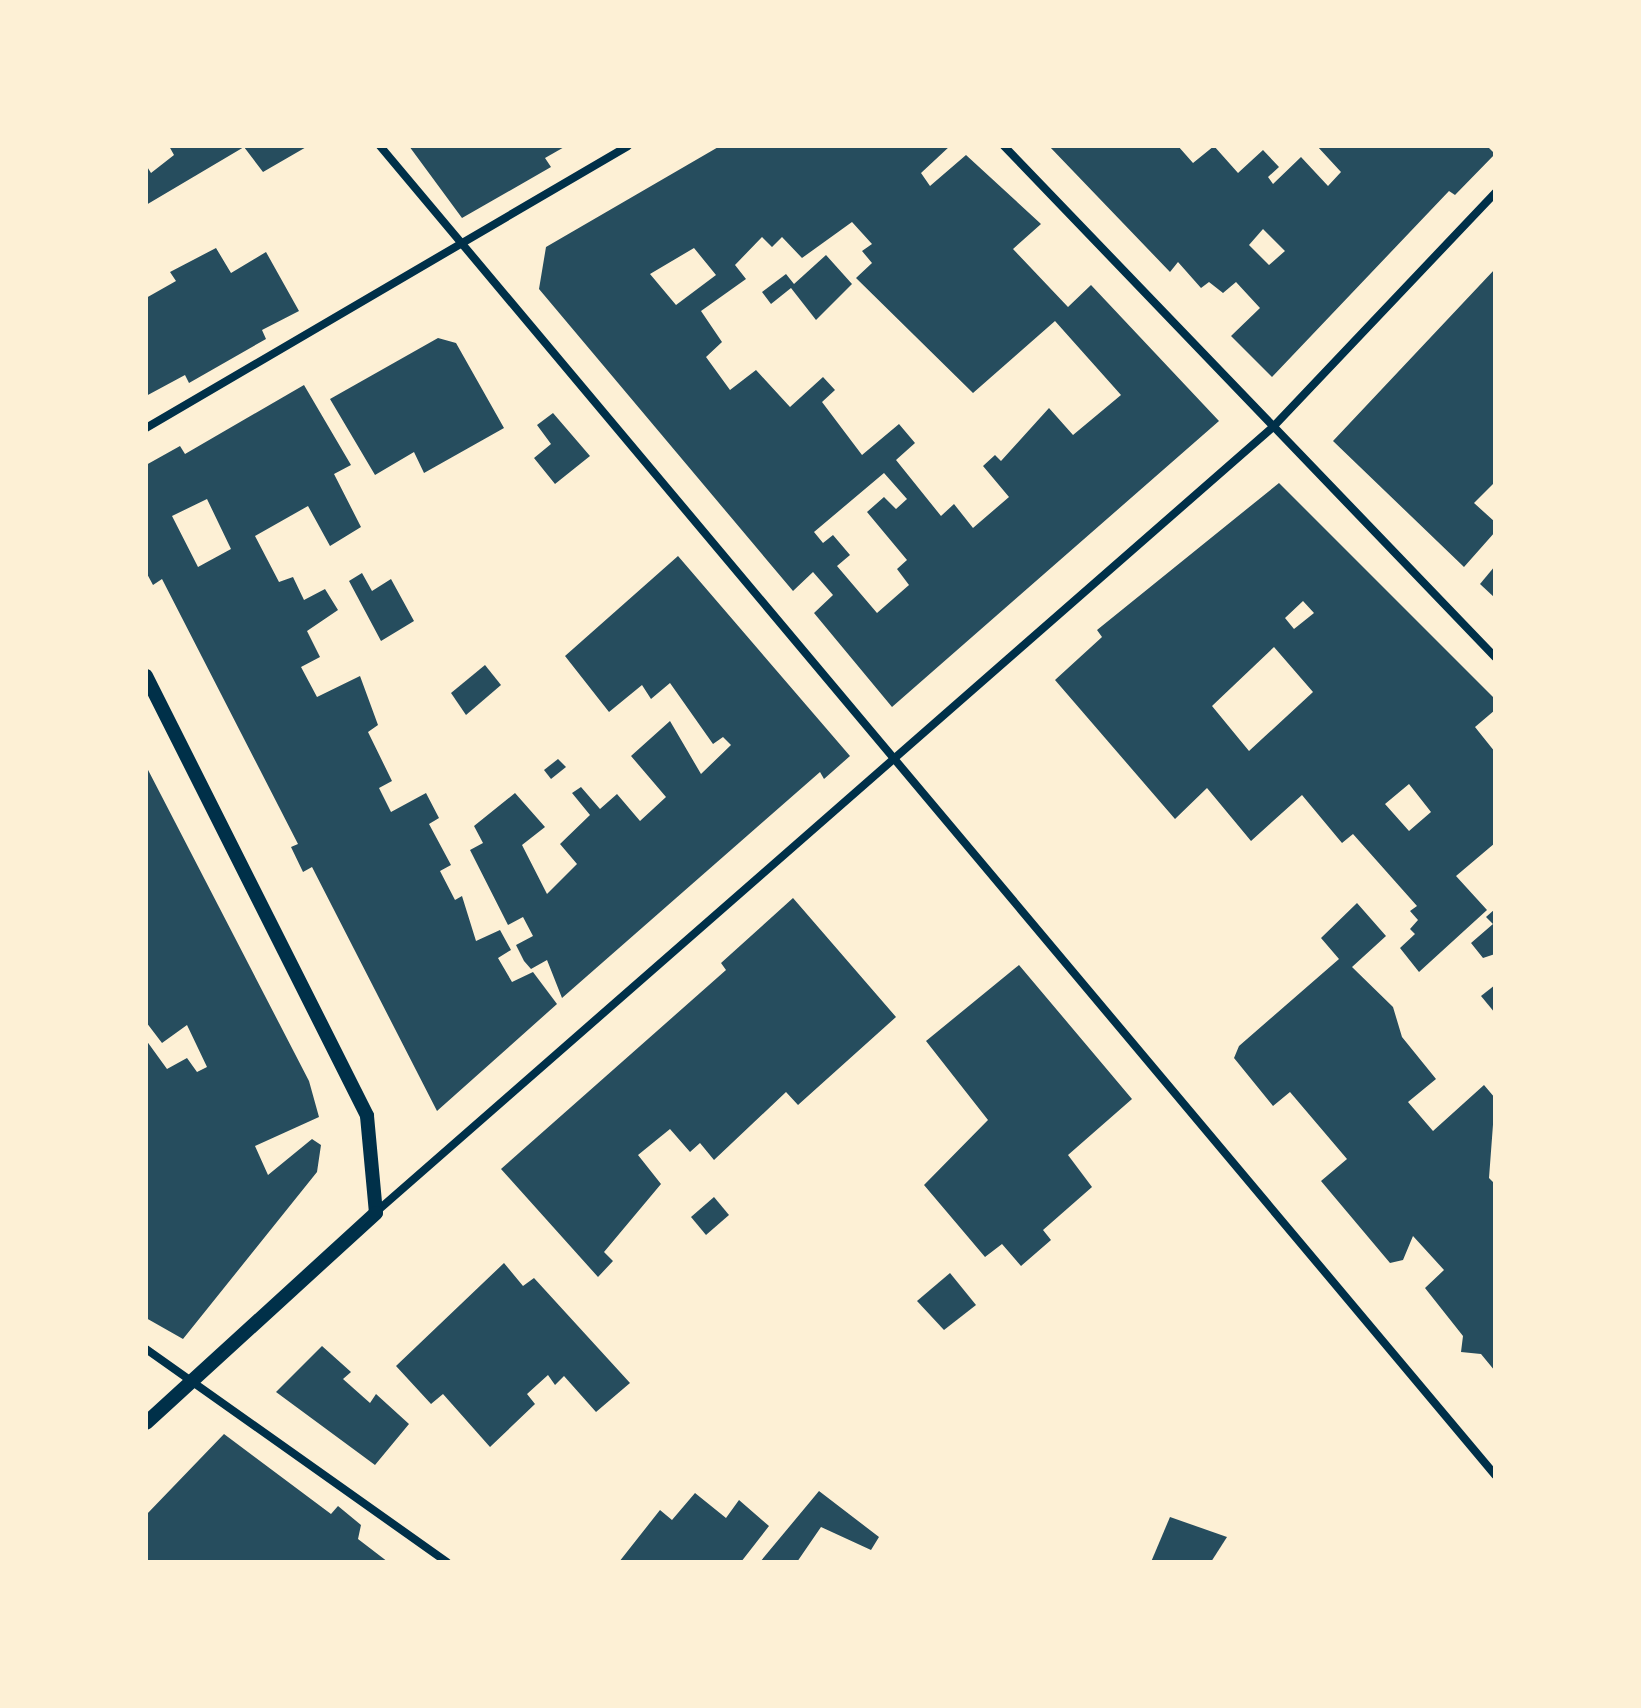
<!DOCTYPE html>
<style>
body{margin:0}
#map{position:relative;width:1641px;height:1708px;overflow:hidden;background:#fdf0d5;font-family:"Archivo Narrow",sans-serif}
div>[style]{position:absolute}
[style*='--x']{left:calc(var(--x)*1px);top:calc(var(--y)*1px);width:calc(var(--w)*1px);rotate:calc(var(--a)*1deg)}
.building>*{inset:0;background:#264d5e}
.minor>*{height:8px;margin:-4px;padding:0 4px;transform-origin:4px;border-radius:4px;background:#003049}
.tertiary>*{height:14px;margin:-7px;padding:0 7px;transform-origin:7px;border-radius:7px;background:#003049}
span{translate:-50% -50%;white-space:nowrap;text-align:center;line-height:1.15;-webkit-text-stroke:6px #fdf0d5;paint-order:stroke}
.frame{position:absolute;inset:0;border:148px solid #fdf0d5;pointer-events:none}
</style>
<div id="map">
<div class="building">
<div style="clip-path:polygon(169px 146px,308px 146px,263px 172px,244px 147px,146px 205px,146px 165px,151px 173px,174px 155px)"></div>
<div style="clip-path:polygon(409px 146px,566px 146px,545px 158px,551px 167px,462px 218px)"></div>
<div style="clip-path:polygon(evenodd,720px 146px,950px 146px,921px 173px,930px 186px,966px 155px,1041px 224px,1013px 249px,1068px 307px,1091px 285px,1219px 421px,892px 707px,814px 613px,833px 595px,813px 572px,793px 591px,539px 289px,546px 247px,720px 146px,852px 222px,872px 244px,862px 251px,872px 263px,856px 278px,973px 393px,1055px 321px,1121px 395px,1073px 435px,1049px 408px,1001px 461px,995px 455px,983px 466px,1009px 497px,973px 528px,954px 504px,941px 516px,896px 460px,915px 443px,899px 424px,862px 455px,822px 402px,835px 390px,823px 377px,790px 407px,756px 370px,730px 390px,706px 357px,722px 342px,701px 311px,746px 279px,735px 265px,762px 237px,772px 247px,782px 237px,802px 258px,852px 222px,720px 146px,694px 248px,716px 275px,676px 305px,650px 274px,694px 248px,720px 146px,884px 473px,907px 499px,896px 509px,884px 497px,867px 512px,907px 560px,897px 569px,909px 585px,877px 613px,837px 566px,850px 555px,833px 535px,823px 543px,814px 532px,884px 473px)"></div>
<div style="clip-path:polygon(evenodd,1049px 146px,1178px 146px,1193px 163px,1214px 146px,1238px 173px,1263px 150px,1279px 167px,1268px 177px,1273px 184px,1301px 157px,1328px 186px,1341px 172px,1317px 146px,1487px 146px,1495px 154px,1455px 195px,1449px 191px,1272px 377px,1231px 336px,1260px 308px,1236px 282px,1223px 293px,1209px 282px,1201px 288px,1178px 262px,1170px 272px,1049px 146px,1263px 229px,1285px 251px,1269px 265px,1249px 245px,1263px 229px)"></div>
<div style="clip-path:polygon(216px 248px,231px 273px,266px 252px,299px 311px,262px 330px,266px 339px,189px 383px,185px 375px,146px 396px,146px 298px,176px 281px,170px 272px)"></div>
<div style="clip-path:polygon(826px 255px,852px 284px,816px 320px,791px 288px,771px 304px,762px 292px,786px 274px,794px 284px)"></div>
<div style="clip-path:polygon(1495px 269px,1495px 482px,1474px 503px,1495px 522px,1495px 532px,1464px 567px,1333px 441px)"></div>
<div style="clip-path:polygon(438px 338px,456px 343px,504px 428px,424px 473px,414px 452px,375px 475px,330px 399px)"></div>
<div style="clip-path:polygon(evenodd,304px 385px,351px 465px,334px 474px,361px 527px,330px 546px,308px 506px,255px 536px,279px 582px,293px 577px,304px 600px,325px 589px,338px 610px,307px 631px,320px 657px,301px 667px,317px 697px,360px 676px,378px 725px,368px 732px,392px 781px,379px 788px,391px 812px,426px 793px,439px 818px,429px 824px,451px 865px,440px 871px,455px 900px,462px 896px,476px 941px,500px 930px,511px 950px,498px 958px,512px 982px,533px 972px,557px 1004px,437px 1111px,312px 867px,303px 872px,291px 847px,298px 844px,162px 579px,153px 585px,146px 572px,146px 465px,180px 446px,185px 454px,304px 385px,207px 499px,231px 549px,198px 567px,172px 516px,207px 499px)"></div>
<div style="clip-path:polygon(553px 413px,590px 456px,555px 484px,534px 458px,551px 444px,537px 425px)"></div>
<div style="clip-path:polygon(evenodd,1279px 483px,1495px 699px,1495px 710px,1475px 727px,1495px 752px,1495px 843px,1456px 876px,1487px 910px,1419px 972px,1400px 948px,1415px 934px,1410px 929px,1418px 920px,1410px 911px,1417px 906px,1353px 834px,1342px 843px,1302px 795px,1251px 841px,1207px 788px,1175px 819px,1055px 680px,1102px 637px,1097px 630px,1279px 483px,1303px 601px,1314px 613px,1294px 629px,1285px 618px,1303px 601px,1279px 483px,1274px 647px,1313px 692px,1249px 751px,1212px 706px,1274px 647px,1279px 483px,1409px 784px,1431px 812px,1409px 831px,1385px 804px,1409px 784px)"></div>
<div style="clip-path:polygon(678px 556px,850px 756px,824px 779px,820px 772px,562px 998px,547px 960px,531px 969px,524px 961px,516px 945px,533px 936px,523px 917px,508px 925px,470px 850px,483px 843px,474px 826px,515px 793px,545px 827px,522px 845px,547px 894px,577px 864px,560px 844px,590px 815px,572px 793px,581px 787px,600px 809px,617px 794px,640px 821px,666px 797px,631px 756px,670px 721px,701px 774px,731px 745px,723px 737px,713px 744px,670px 683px,651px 699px,642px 685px,609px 712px,565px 656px)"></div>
<div style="clip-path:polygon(1495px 566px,1495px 598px,1480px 584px)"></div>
<div style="clip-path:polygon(362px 573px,372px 591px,391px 579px,414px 621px,381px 641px,349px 581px)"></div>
<div style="clip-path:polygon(485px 665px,501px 685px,466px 715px,451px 693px)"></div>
<div style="clip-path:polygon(558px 759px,566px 767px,551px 779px,544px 770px)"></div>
<div style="clip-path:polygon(146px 766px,309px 1081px,319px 1117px,255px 1146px,268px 1175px,312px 1139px,321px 1145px,317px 1172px,183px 1339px,146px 1318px,146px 1040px,167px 1069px,187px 1058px,197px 1072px,207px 1067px,187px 1025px,162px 1043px,146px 1022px)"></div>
<div style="clip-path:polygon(793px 898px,896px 1017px,798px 1105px,786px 1092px,714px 1160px,700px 1143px,690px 1152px,670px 1129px,638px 1155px,661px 1184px,604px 1252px,613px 1261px,598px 1277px,501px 1169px,726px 970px,721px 963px)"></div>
<div style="clip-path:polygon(1357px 903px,1386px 936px,1352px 967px,1393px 1007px,1402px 1037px,1436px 1079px,1408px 1102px,1433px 1131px,1484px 1085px,1495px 1098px,1489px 1178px,1495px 1184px,1495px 1371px,1481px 1354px,1461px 1352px,1463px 1336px,1425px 1288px,1444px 1270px,1413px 1236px,1403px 1260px,1390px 1263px,1321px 1181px,1347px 1159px,1290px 1092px,1273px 1106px,1234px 1058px,1239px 1046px,1339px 959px,1321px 938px)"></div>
<div style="clip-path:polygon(1495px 909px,1495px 954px,1483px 958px,1471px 943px,1493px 924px,1486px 917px)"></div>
<div style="clip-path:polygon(1019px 965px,1132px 1099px,1068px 1155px,1092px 1187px,1043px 1230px,1051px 1240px,1021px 1266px,1002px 1244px,985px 1257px,924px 1185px,988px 1120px,926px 1041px)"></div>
<div style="clip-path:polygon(1495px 985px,1495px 1013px,1481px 996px)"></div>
<div style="clip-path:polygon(714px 1197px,729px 1215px,706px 1235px,691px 1217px)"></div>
<div style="clip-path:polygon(504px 1263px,523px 1286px,534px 1278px,630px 1383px,596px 1412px,564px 1376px,555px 1385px,548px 1375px,527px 1394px,535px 1404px,490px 1447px,443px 1394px,431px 1404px,396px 1366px)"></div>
<div style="clip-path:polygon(950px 1273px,976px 1305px,944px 1330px,917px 1301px)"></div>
<div style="clip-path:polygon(322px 1346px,351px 1372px,343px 1379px,370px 1403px,376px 1394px,409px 1424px,375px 1465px,276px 1392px)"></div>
<div style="clip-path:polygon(224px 1434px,331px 1514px,338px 1506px,361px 1525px,358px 1539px,388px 1562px,146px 1562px,146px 1515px)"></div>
<div style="clip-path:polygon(819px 1491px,879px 1537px,871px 1550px,821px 1527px,797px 1562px,760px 1562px)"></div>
<div style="clip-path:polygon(695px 1493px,726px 1518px,739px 1500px,769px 1526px,741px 1562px,619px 1562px,660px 1510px,672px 1520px)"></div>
<div style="clip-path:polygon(1170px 1517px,1227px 1537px,1211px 1562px,1151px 1562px)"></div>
</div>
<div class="minor">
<div style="--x:380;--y:146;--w:1735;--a:50"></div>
<div style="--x:1004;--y:146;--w:709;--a:46.14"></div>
<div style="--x:146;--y:428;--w:558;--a:-30.33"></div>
<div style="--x:376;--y:1212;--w:1192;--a:-41.19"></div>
<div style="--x:1273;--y:427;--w:323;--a:-46.5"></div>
<div style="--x:146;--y:1349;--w:369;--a:35.3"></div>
</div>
<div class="tertiary">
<div style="--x:146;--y:676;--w:492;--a:63.3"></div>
<div style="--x:367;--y:1116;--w:97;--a:84.7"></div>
<div style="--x:376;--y:1213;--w:311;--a:137.6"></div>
</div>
<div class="frame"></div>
</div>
